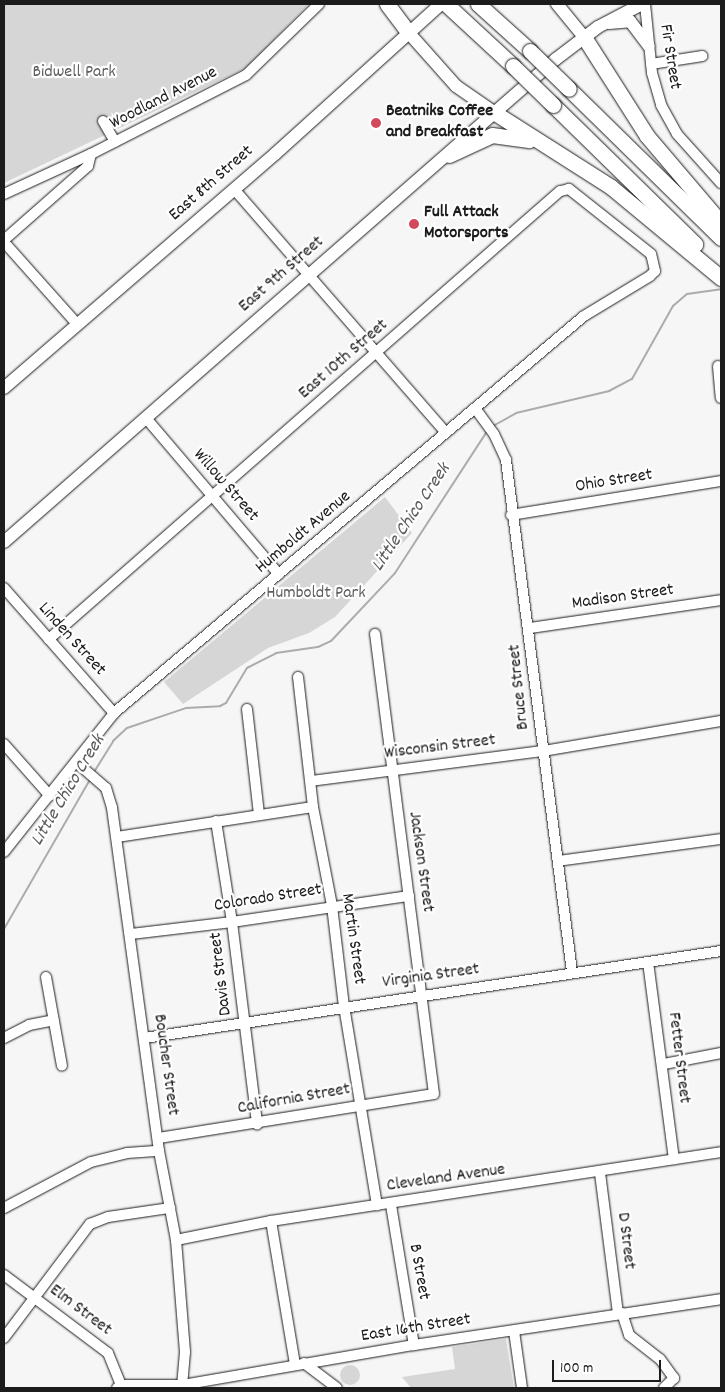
<!DOCTYPE html>
<style>
body{margin:0}
#map{position:relative;width:725px;height:1392px;overflow:hidden;background:#f6f6f6;font-family:Dekko,sans-serif}
div>[style]{position:absolute}
[style*='--x']{left:calc(var(--x)*1px);top:calc(var(--y)*1px);width:calc(var(--w)*1px);rotate:calc(var(--a)*1deg)}
.green>*{inset:0;background:#d6d6d6}
.round{border-radius:50%}
.stream>*{height:2px;margin:-1px;padding:0 1px;transform-origin:1px;border-radius:1px;background:#acacac}
.roads{filter:drop-shadow(0 0 1px #1c1c1c) drop-shadow(0 0 1px #1c1c1c)}
.minor>*{height:10px;margin:-5px;padding:0 5px;transform-origin:5px;border-radius:5px;background:#fff}
.major>*{height:12px;margin:-6px;padding:0 6px;transform-origin:6px;border-radius:6px;background:#fff}
.highway>*{height:15px;margin:-7.5px;padding:0 7.5px;transform-origin:7.5px;border-radius:7.5px;background:#fff}
.bridges{filter:drop-shadow(0 0 1px #1c1c1c) drop-shadow(0 0 1px #1c1c1c)}
.highway-bridge>*{height:15px;margin:-7.5px;padding:0 7.5px;transform-origin:7.5px;border-radius:7.5px;background:#fff}
.dots>*{width:14px;height:14px;translate:-50% -50%;box-sizing:border-box;border:2px solid #fff;border-radius:50%}
span{translate:-50% -50%;white-space:nowrap;text-align:center;line-height:1.15;-webkit-text-stroke:4.5px #fff;paint-order:stroke}
.street-label{font-size:18px;color:#1c1c1c}
.park-label{font-size:18px;color:#5d5d5d}
.poi-label{font-size:18px;color:#1c1c1c;font-weight:700}
.left{translate:0 -50%;text-align:left}
.water-label{font-size:19px;color:#5d5d5d;font-style:italic}
.frame{position:absolute;inset:0;border:5px solid #1c1c1c;pointer-events:none}
.scale{position:absolute;left:552px;top:1360px;width:109px;height:22px;box-sizing:border-box;border:2px solid #1c1c1c;border-top:0;padding-left:6px;font-size:15px;line-height:18px;white-space:nowrap;color:#1c1c1c;-webkit-text-stroke:4px #fff;paint-order:stroke}
</style>
<div id="map">
<div class="green">
<div style="clip-path:polygon(4px 4px,309px 4px,246px 68px,4px 183px)"></div>
<div style="clip-path:polygon(385px 497px,412px 533px,335px 617px,309px 633px,268px 648px,183px 704px,164px 682px)"></div>
<div style="clip-path:polygon(506px 1339px,514px 1388px,411px 1388px,402px 1377px,455px 1369px,452px 1347px)"></div>
<div class="round" style="left:340px;top:1365px;width:20px;height:20px"></div>
</div>
<div class="stream">
<div style="--x:493;--y:426;--w:26;--a:-29"></div>
<div style="--x:516;--y:413;--w:96;--a:-13.3"></div>
<div style="--x:609;--y:391;--w:26;--a:-28"></div>
<div style="--x:632;--y:379;--w:84;--a:-60.7"></div>
<div style="--x:673;--y:306;--w:18;--a:-41"></div>
<div style="--x:687;--y:294;--w:34;--a:-8"></div>
<div style="--x:94;--y:772;--w:36;--a:-58"></div>
<div style="--x:113;--y:741;--w:19;--a:-43"></div>
<div style="--x:127;--y:728;--w:62;--a:-18.7"></div>
<div style="--x:186;--y:708;--w:34;--a:-3"></div>
<div style="--x:220;--y:706;--w:7;--a:-27"></div>
<div style="--x:226;--y:703;--w:41;--a:-59"></div>
<div style="--x:247;--y:668;--w:33;--a:-27"></div>
<div style="--x:276;--y:653;--w:42;--a:-8.1"></div>
<div style="--x:318;--y:647;--w:14;--a:-25"></div>
<div style="--x:331;--y:641;--w:93;--a:-46.7"></div>
<div style="--x:395;--y:573;--w:171;--a:-57"></div>
<div style="--x:4;--y:929;--w:174;--a:-60.1"></div>
</div>
<div class="roads">
<div class="minor">
<div style="--x:645;--y:4;--w:69;--a:84.2"></div>
<div style="--x:652;--y:73;--w:33;--a:74"></div>
<div style="--x:661;--y:105;--w:33;--a:61"></div>
<div style="--x:677;--y:134;--w:66;--a:48.1"></div>
<div style="--x:651;--y:64;--w:52;--a:-8.9"></div>
<div style="--x:103;--y:121;--w:24;--a:60"></div>
<div style="--x:234;--y:189;--w:323;--a:49"></div>
<div style="--x:4;--y:194;--w:96;--a:-24.7"></div>
<div style="--x:91;--y:154;--w:174;--a:-27"></div>
<div style="--x:246;--y:75;--w:102;--a:-44.2"></div>
<div style="--x:4;--y:240;--w:112;--a:-41.4"></div>
<div style="--x:88;--y:166;--w:12;--a:-76"></div>
<div style="--x:4;--y:242;--w:110;--a:48.3"></div>
<div style="--x:718;--y:366;--w:32;--a:85"></div>
<div style="--x:475;--y:408;--w:32;--a:54"></div>
<div style="--x:494;--y:434;--w:29;--a:65"></div>
<div style="--x:506;--y:460;--w:516;--a:82.65"></div>
<div style="--x:146;--y:418;--w:205;--a:49.6"></div>
<div style="--x:511;--y:515;--w:213;--a:-9.2"></div>
<div style="--x:4;--y:588;--w:167;--a:48.7"></div>
<div style="--x:530;--y:628;--w:193;--a:-8.3"></div>
<div style="--x:298;--y:677;--w:131;--a:83.4"></div>
<div style="--x:313;--y:807;--w:101;--a:79.1"></div>
<div style="--x:332;--y:906;--w:101;--a:83.2"></div>
<div style="--x:344;--y:1006;--w:202;--a:80.6"></div>
<div style="--x:247;--y:709;--w:106;--a:83.5"></div>
<div style="--x:4;--y:744;--w:69;--a:48.5"></div>
<div style="--x:76;--y:762;--w:40;--a:41"></div>
<div style="--x:106;--y:788;--w:21;--a:73"></div>
<div style="--x:112;--y:808;--w:346;--a:82.2"></div>
<div style="--x:159;--y:1151;--w:91;--a:79.2"></div>
<div style="--x:176;--y:1240;--w:112;--a:85.4"></div>
<div style="--x:185;--y:1352;--w:36;--a:95"></div>
<div style="--x:311;--y:781;--w:234;--a:-7.4"></div>
<div style="--x:543;--y:751;--w:181;--a:-9.6"></div>
<div style="--x:216;--y:821;--w:102;--a:81"></div>
<div style="--x:232;--y:922;--w:204;--a:82.9"></div>
<div style="--x:117;--y:837;--w:198;--a:-8.7"></div>
<div style="--x:4;--y:852;--w:177;--a:-51.6"></div>
<div style="--x:114;--y:713;--w:615;--a:-40.19"></div>
<div style="--x:584;--y:316;--w:77;--a:-31.2"></div>
<div style="--x:650;--y:276;--w:7;--a:-45"></div>
<div style="--x:655;--y:271;--w:17;--a:-103"></div>
<div style="--x:651;--y:254;--w:105;--a:-141.6"></div>
<div style="--x:569;--y:189;--w:9;--a:167"></div>
<div style="--x:560;--y:191;--w:680;--a:138.76"></div>
<div style="--x:558;--y:861;--w:164;--a:-7.7"></div>
<div style="--x:131;--y:934;--w:102;--a:-6.8"></div>
<div style="--x:232;--y:922;--w:179;--a:-8.4"></div>
<div style="--x:648;--y:962;--w:199;--a:82.5"></div>
<div style="--x:46;--y:977;--w:90;--a:79.8"></div>
<div style="--x:4;--y:1038;--w:28;--a:-27"></div>
<div style="--x:29;--y:1025;--w:25;--a:-11"></div>
<div style="--x:145;--y:1038;--w:583;--a:-8.59"></div>
<div style="--x:664;--y:1064;--w:58;--a:-10.9"></div>
<div style="--x:159;--y:1138;--w:278;--a:-9.1"></div>
<div style="--x:434;--y:1094;--w:464;--a:-97.3"></div>
<div style="--x:600;--y:1173;--w:142;--a:82.7"></div>
<div style="--x:391;--y:1205;--w:142;--a:80.7"></div>
<div style="--x:4;--y:1208;--w:98;--a:-27.9"></div>
<div style="--x:91;--y:1162;--w:37;--a:-14"></div>
<div style="--x:127;--y:1153;--w:32;--a:-4"></div>
<div style="--x:271;--y:1221;--w:145;--a:80.5"></div>
<div style="--x:176;--y:1240;--w:97;--a:-11.3"></div>
<div style="--x:271;--y:1221;--w:455;--a:-8.7"></div>
<div style="--x:4;--y:1275;--w:130;--a:36.9"></div>
<div style="--x:108;--y:1353;--w:35;--a:68"></div>
<div style="--x:622;--y:1313;--w:23;--a:72"></div>
<div style="--x:629;--y:1335;--w:39;--a:38"></div>
<div style="--x:660;--y:1359;--w:24;--a:54"></div>
<div style="--x:674;--y:1378;--w:14;--a:135"></div>
<div style="--x:514;--y:1331;--w:58;--a:82"></div>
<div style="--x:4;--y:1338;--w:143;--a:-53"></div>
<div style="--x:90;--y:1224;--w:19;--a:-21"></div>
<div style="--x:108;--y:1217;--w:63;--a:-8.3"></div>
<div style="--x:304;--y:1363;--w:41;--a:37.1"></div>
<div style="--x:117;--y:1388;--w:5;--a:-37"></div>
<div style="--x:121;--y:1385;--w:61;--a:0"></div>
<div style="--x:182;--y:1385;--w:235;--a:-9.8"></div>
<div style="--x:414;--y:1345;--w:310;--a:-8.5"></div>
</div>
<div class="major">
<div style="--x:557;--y:4;--w:43;--a:50.7"></div>
<div style="--x:609;--y:23;--w:21;--a:-5"></div>
<div style="--x:630;--y:21;--w:31;--a:53"></div>
<div style="--x:408;--y:32;--w:72;--a:48.4"></div>
<div style="--x:456;--y:86;--w:47;--a:34.7"></div>
<div style="--x:4;--y:388;--w:358;--a:-40.8"></div>
<div style="--x:275;--y:154;--w:224;--a:-42.1"></div>
<div style="--x:4;--y:542;--w:733;--a:-41.19"></div>
<div style="--x:556;--y:59;--w:53;--a:-37.3"></div>
<div style="--x:598;--y:27;--w:50;--a:-27.6"></div>
</div>
<div class="highway">
<div style="--x:387;--y:4;--w:35;--a:53"></div>
<div style="--x:446;--y:4;--w:91;--a:42.8"></div>
<div style="--x:478;--y:4;--w:70;--a:42.1"></div>
<div style="--x:584;--y:37;--w:117;--a:57.5"></div>
<div style="--x:647;--y:136;--w:114;--a:49.6"></div>
<div style="--x:569;--y:89;--w:213;--a:44.4"></div>
<div style="--x:553;--y:105;--w:199;--a:44.4"></div>
<div style="--x:495;--y:113;--w:138;--a:32.5"></div>
<div style="--x:611;--y:187;--w:143;--a:39.6"></div>
<div style="--x:449;--y:155;--w:47;--a:-24.9"></div>
<div style="--x:492;--y:135;--w:37;--a:8"></div>
</div>
</div>
<div class="bridges">
<div class="highway-bridge">
<div style="--x:530;--y:51;--w:54;--a:44.3"></div>
<div style="--x:513;--y:66;--w:56;--a:44.3"></div>
</div>
</div>
<div class="dots">
<div style="left:376px;top:123px;background:#d1495b"></div>
<div style="left:414px;top:224px;background:#d1495b"></div>
</div>
<div class="street-label">
<span style="left:669px;top:57px;rotate:81deg">Fir Street</span>
<span style="left:164px;top:99px;rotate:-27deg">Woodland Avenue</span>
<span style="left:212px;top:184px;rotate:-41deg">East 8th Street</span>
<span style="left:282px;top:275px;rotate:-41deg">East 9th Street</span>
<span style="left:344px;top:360px;rotate:-41deg">East 10th Street</span>
<span style="left:614px;top:482px;rotate:-9deg">Ohio Street</span>
<span style="left:225px;top:486px;rotate:49deg">Willow Street</span>
<span style="left:304px;top:533px;rotate:-40deg">Humboldt Avenue</span>
<span style="left:623px;top:598px;rotate:-8deg">Madison Street</span>
<span style="left:71px;top:640px;rotate:48deg">Linden Street</span>
<span style="left:520px;top:687px;rotate:-96deg">Bruce Street</span>
<span style="left:440px;top:748px;rotate:-7deg">Wisconsin Street</span>
<span style="left:420px;top:862px;rotate:82deg">Jackson Street</span>
<span style="left:268px;top:899px;rotate:-9deg">Colorado Street</span>
<span style="left:352px;top:939px;rotate:82deg">Martin Street</span>
<span style="left:222px;top:974px;rotate:-97deg">Davis Street</span>
<span style="left:431px;top:977px;rotate:-8deg">Virginia Street</span>
<span style="left:678px;top:1058px;rotate:83deg">Fetter Street</span>
<span style="left:165px;top:1065px;rotate:82deg">Boucher Street</span>
<span style="left:294px;top:1100px;rotate:-10deg">California Street</span>
<span style="left:446px;top:1179px;rotate:-8deg">Cleveland Avenue</span>
<span style="left:625px;top:1241px;rotate:83deg">D Street</span>
<span style="left:418px;top:1272px;rotate:80deg">B Street</span>
<span style="left:80px;top:1311px;rotate:37deg">Elm Street</span>
<span style="left:416px;top:1329px;rotate:-9deg">East 16th Street</span>
</div>
<div class="park-label">
<span style="left:74px;top:73px">Bidwell Park</span>
<span style="left:316px;top:594px">Humboldt Park</span>
</div>
<div class="poi-label">
<span class="left" style="left:386px;top:123px">Beatniks Coffee<br>and Breakfast</span>
<span class="left" style="left:424px;top:224px">Full Attack<br>Motorsports</span>
</div>
<div class="water-label">
<span style="left:412px;top:518px;rotate:-56deg">Little Chico Creek</span>
<span style="left:69px;top:791px;rotate:-59deg">Little Chico Creek</span>
</div>
<div class="frame"></div>
<div class="scale">100 m</div>
</div>
